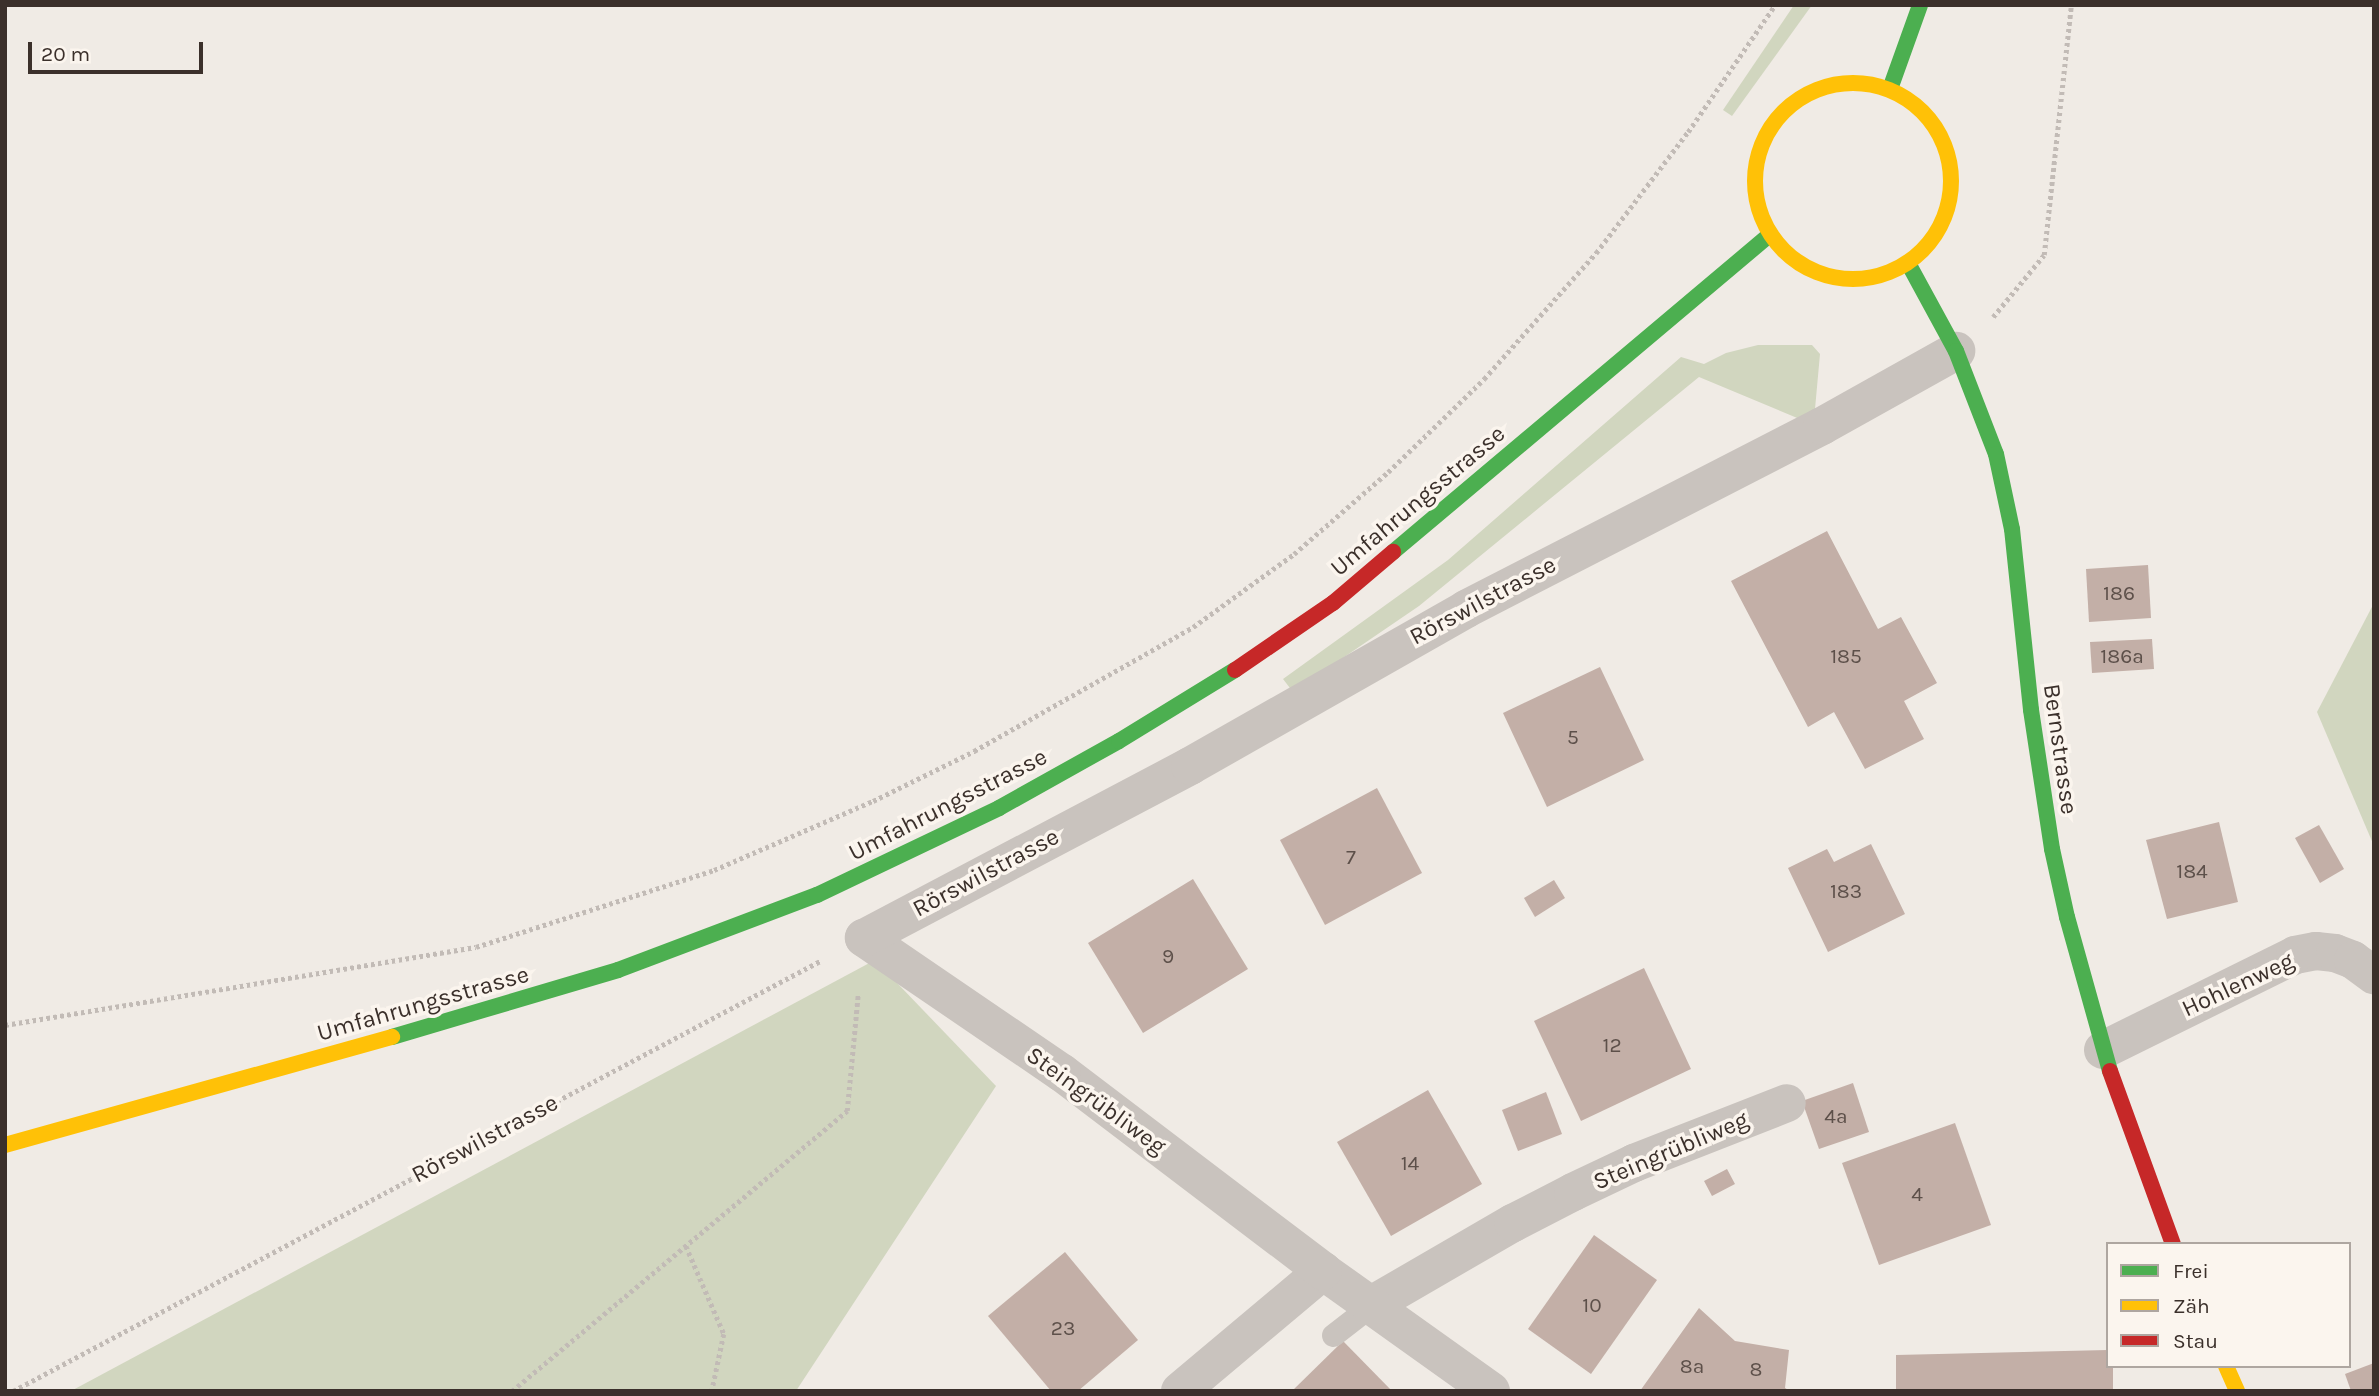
<!DOCTYPE html>
<meta charset="utf-8">
<style>
body{margin:0}
#map{position:relative;width:2379px;height:1396px;overflow:hidden;background:#f0ebe5;font-family:Karla,sans-serif}
div>[style]{position:absolute}
[style*='--x']{left:calc(var(--x)*1px);top:calc(var(--y)*1px);width:calc(var(--w)*1px);rotate:calc(var(--a)*1deg)}
.green>*{inset:0;background:#d1d6bf}
.building>*{inset:0;background:#c3afa7}
.path>*{height:4.5px;margin-top:-2.25px;transform-origin:0;background:repeating-linear-gradient(90deg,#c2bbb6 0 3.5px,transparent 0 7px)}
.lane>*{height:23px;margin:-11.5px;padding:0 11.5px;transform-origin:11.5px;border-radius:11.5px;background:#c9c3be}
.street>*{height:38px;margin:-19px;padding:0 19px;transform-origin:19px;border-radius:19px;background:#c9c3be}
.fast>*{height:16px;margin:-8px;padding:0 8px;transform-origin:8px;border-radius:8px;background:#4caf50}
.slow>*{height:16px;margin:-8px;padding:0 8px;transform-origin:8px;border-radius:8px;background:#ffc107}
.slow>.ring{margin:-8px;padding:0;box-sizing:content-box;background:none;border:16px solid #ffc107;border-radius:50%}
.jam>*{height:16px;margin:-8px;padding:0 8px;transform-origin:8px;border-radius:8px;background:#c62828}
span{translate:-50% -50%;white-space:nowrap;text-align:center;line-height:1.15;-webkit-text-stroke:7px #fbf5ee;paint-order:stroke}
.number-label{font-size:21px;color:#5d504a}
.number-label span{-webkit-text-stroke-width:0}
.street-label{font-size:24px;color:#3b302b}
.frame{position:absolute;inset:0;border:7px solid #3b302b;pointer-events:none}
.legend{position:absolute;left:2106px;top:1242px;width:245px;height:126px;box-sizing:border-box;background:#fbf5ee;border:2px solid #aea6a0;margin:0;padding:9px 12px;list-style:none;font-size:21px;color:#3b302b}
.legend li{display:flex;align-items:center;gap:14px;height:35px}
.legend b{width:35px;border:2px solid #aea6a0}
.scale{position:absolute;left:28px;top:42px;width:175px;height:32px;box-sizing:border-box;border:4px solid #3b302b;border-top:0;padding-left:9px;font-size:21px;line-height:24px;white-space:nowrap;color:#3b302b;-webkit-text-stroke:5px #fbf5ee;paint-order:stroke}
</style>
<div id="map">
<div class="green">
<div style="clip-path:polygon(1794px 5px,1812px 5px,1732px 116px,1723px 110px)"></div>
<div style="clip-path:polygon(1758px 345px,1812px 345px,1820px 354px,1815px 409px,1802px 420px,1699px 377px,1419px 606px,1293px 692px,1283px 679px,1448px 560px,1681px 357px,1704px 364px,1726px 353px)"></div>
<div style="clip-path:polygon(2374px 603px,2374px 846px,2317px 712px)"></div>
<div style="clip-path:polygon(875px 960px,996px 1086px,796px 1391px,71px 1391px)"></div>
</div>
<div class="building">
<div style="clip-path:polygon(1827px 531px,1878px 629px,1901px 617px,1937px 683px,1904px 701px,1924px 739px,1865px 769px,1834px 712px,1808px 727px,1731px 581px)"></div>
<div style="clip-path:polygon(2148px 565px,2151px 618px,2089px 622px,2086px 569px)"></div>
<div style="clip-path:polygon(2152px 639px,2154px 669px,2092px 673px,2090px 642px)"></div>
<div style="clip-path:polygon(1600px 667px,1644px 760px,1547px 807px,1503px 713px)"></div>
<div style="clip-path:polygon(1377px 788px,1422px 873px,1325px 925px,1280px 840px)"></div>
<div style="clip-path:polygon(2219px 822px,2238px 902px,2167px 919px,2146px 840px)"></div>
<div style="clip-path:polygon(2319px 825px,2344px 869px,2320px 883px,2295px 838px)"></div>
<div style="clip-path:polygon(1871px 844px,1905px 914px,1828px 952px,1788px 868px,1827px 849px,1834px 862px)"></div>
<div style="clip-path:polygon(1193px 879px,1248px 969px,1143px 1033px,1088px 943px)"></div>
<div style="clip-path:polygon(1554px 880px,1565px 898px,1535px 917px,1524px 898px)"></div>
<div style="clip-path:polygon(1644px 968px,1691px 1069px,1581px 1121px,1534px 1021px)"></div>
<div style="clip-path:polygon(1853px 1083px,1869px 1132px,1819px 1149px,1802px 1101px)"></div>
<div style="clip-path:polygon(1428px 1090px,1482px 1184px,1391px 1236px,1337px 1142px)"></div>
<div style="clip-path:polygon(1546px 1092px,1562px 1134px,1518px 1151px,1502px 1110px)"></div>
<div style="clip-path:polygon(1955px 1123px,1991px 1225px,1879px 1265px,1842px 1163px)"></div>
<div style="clip-path:polygon(1727px 1169px,1735px 1184px,1712px 1196px,1704px 1181px)"></div>
<div style="clip-path:polygon(1594px 1235px,1657px 1280px,1591px 1374px,1528px 1329px)"></div>
<div style="clip-path:polygon(1065px 1252px,1138px 1340px,1078px 1391px,1051px 1391px,988px 1316px)"></div>
<div style="clip-path:polygon(1699px 1308px,1735px 1341px,1789px 1350px,1785px 1388px,1790px 1391px,1640px 1391px)"></div>
<div style="clip-path:polygon(1343px 1341px,1392px 1391px,1292px 1391px)"></div>
<div style="clip-path:polygon(2108px 1350px,2108px 1366px,2113px 1366px,2113px 1391px,1896px 1391px,1896px 1355px)"></div>
<div style="clip-path:polygon(2374px 1363px,2374px 1391px,2351px 1391px,2345px 1374px)"></div>
</div>
<div class="path">
<div style="--x:1993;--y:317;--w:80;--a:-50.6"></div>
<div style="--x:2044;--y:255;--w:251;--a:-83.8"></div>
<div style="--x:5;--y:1025;--w:477;--a:-9.4"></div>
<div style="--x:476;--y:947;--w:250;--a:-17.9"></div>
<div style="--x:714;--y:870;--w:173;--a:-23.5"></div>
<div style="--x:873;--y:801;--w:113;--a:-26.3"></div>
<div style="--x:974;--y:751;--w:252;--a:-29.5"></div>
<div style="--x:1193;--y:627;--w:125;--a:-35.9"></div>
<div style="--x:1294;--y:554;--w:125;--a:-41.1"></div>
<div style="--x:1388;--y:472;--w:134;--a:-44.1"></div>
<div style="--x:1484;--y:379;--w:169;--a:-48.4"></div>
<div style="--x:1596;--y:253;--w:152;--a:-52.8"></div>
<div style="--x:1688;--y:132;--w:154;--a:-55.6"></div>
<div style="--x:686;--y:1246;--w:96;--a:66.6"></div>
<div style="--x:724;--y:1334;--w:58;--a:101.9"></div>
<div style="--x:13;--y:1391;--w:914;--a:-28.05"></div>
<div style="--x:512;--y:1391;--w:437;--a:-39.9"></div>
<div style="--x:847;--y:1111;--w:117;--a:-84.6"></div>
</div>
<div class="lane">
<div style="--x:1333;--y:1335;--w:51;--a:-37.8"></div>
</div>
<div class="street">
<div style="--x:2103;--y:1050;--w:214;--a:-26.3"></div>
<div style="--x:2295;--y:955;--w:21;--a:-11"></div>
<div style="--x:2316;--y:951;--w:19;--a:6"></div>
<div style="--x:2335;--y:953;--w:19;--a:21"></div>
<div style="--x:2353;--y:960;--w:26;--a:36"></div>
<div style="--x:1373;--y:1304;--w:162;--a:-30.1"></div>
<div style="--x:1513;--y:1223;--w:68;--a:-27.3"></div>
<div style="--x:1573;--y:1192;--w:68;--a:-25.4"></div>
<div style="--x:1634;--y:1163;--w:164;--a:-21.4"></div>
<div style="--x:1180;--y:1391;--w:187;--a:-40"></div>
<div style="--x:1491;--y:1391;--w:206;--a:-144.5"></div>
<div style="--x:1323;--y:1271;--w:328;--a:-142.8"></div>
<div style="--x:1062;--y:1073;--w:240;--a:-145.7"></div>
<div style="--x:864;--y:938;--w:369;--a:-27.8"></div>
<div style="--x:1190;--y:766;--w:318;--a:-29.6"></div>
<div style="--x:1466;--y:609;--w:400;--a:-27.2"></div>
<div style="--x:1822;--y:426;--w:154;--a:-29.2"></div>
</div>
<div class="fast">
<div style="--x:1890;--y:89;--w:89;--a:-70.3"></div>
<div style="--x:1908;--y:263;--w:100;--a:61.4"></div>
<div style="--x:1956;--y:351;--w:110;--a:68.8"></div>
<div style="--x:1996;--y:454;--w:77;--a:78"></div>
<div style="--x:2012;--y:529;--w:182;--a:84"></div>
<div style="--x:2031;--y:710;--w:141;--a:81.4"></div>
<div style="--x:2052;--y:849;--w:70;--a:77.6"></div>
<div style="--x:2067;--y:917;--w:160;--a:74.4"></div>
<div style="--x:1393;--y:552;--w:493;--a:-40.1"></div>
<div style="--x:392;--y:1037;--w:236;--a:-16.5"></div>
<div style="--x:618;--y:970;--w:213;--a:-20.7"></div>
<div style="--x:817;--y:895;--w:202;--a:-25.5"></div>
<div style="--x:999;--y:808;--w:137;--a:-29.2"></div>
<div style="--x:1119;--y:741;--w:136;--a:-31.5"></div>
</div>
<div class="slow">
<div class="ring" style="left:1755px;top:83px;width:180px;height:180px"></div>
<div style="--x:5;--y:1145;--w:402;--a:-15.6"></div>
<div style="--x:2226;--y:1366;--w:27;--a:66"></div>
</div>
<div class="jam">
<div style="--x:1235;--y:670;--w:119;--a:-34.4"></div>
<div style="--x:1333;--y:603;--w:79;--a:-40.4"></div>
<div style="--x:2110;--y:1071;--w:184;--a:70"></div>
</div>
<div class="number-label">
<span style="left:2119px;top:593px">186</span>
<span style="left:1846px;top:656px">185</span>
<span style="left:2122px;top:656px">186a</span>
<span style="left:1573px;top:737px">5</span>
<span style="left:1351px;top:857px">7</span>
<span style="left:2192px;top:871px">184</span>
<span style="left:1846px;top:891px">183</span>
<span style="left:1168px;top:956px">9</span>
<span style="left:1612px;top:1045px">12</span>
<span style="left:1836px;top:1116px">4a</span>
<span style="left:1410px;top:1163px">14</span>
<span style="left:1917px;top:1194px">4</span>
<span style="left:1592px;top:1305px">10</span>
<span style="left:1063px;top:1328px">23</span>
<span style="left:1692px;top:1366px">8a</span>
<span style="left:1756px;top:1369px">8</span>
</div>
<div class="street-label">
<span style="left:1418px;top:501px;rotate:-40deg">Umfahrungsstrasse</span>
<span style="left:1483px;top:601px;rotate:-28deg">Rörswilstrasse</span>
<span style="left:2060px;top:749px;rotate:82deg">Bernstrasse</span>
<span style="left:948px;top:805px;rotate:-27deg">Umfahrungsstrasse</span>
<span style="left:986px;top:873px;rotate:-28deg">Rörswilstrasse</span>
<span style="left:2238px;top:985px;rotate:-25deg">Hohlenweg</span>
<span style="left:423px;top:1004px;rotate:-16deg">Umfahrungsstrasse</span>
<span style="left:1096px;top:1101px;rotate:36deg">Steingrübliweg</span>
<span style="left:485px;top:1139px;rotate:-28deg">Rörswilstrasse</span>
<span style="left:1671px;top:1151px;rotate:-23deg">Steingrübliweg</span>
</div>
<div class="frame"></div>
<ul class="legend">
<li><b style="height:9px;background:#4caf50"></b>Frei</li>
<li><b style="height:9px;background:#ffc107"></b>Zäh</li>
<li><b style="height:9px;background:#c62828"></b>Stau</li>
</ul>
<div class="scale">20 m</div>
</div>
